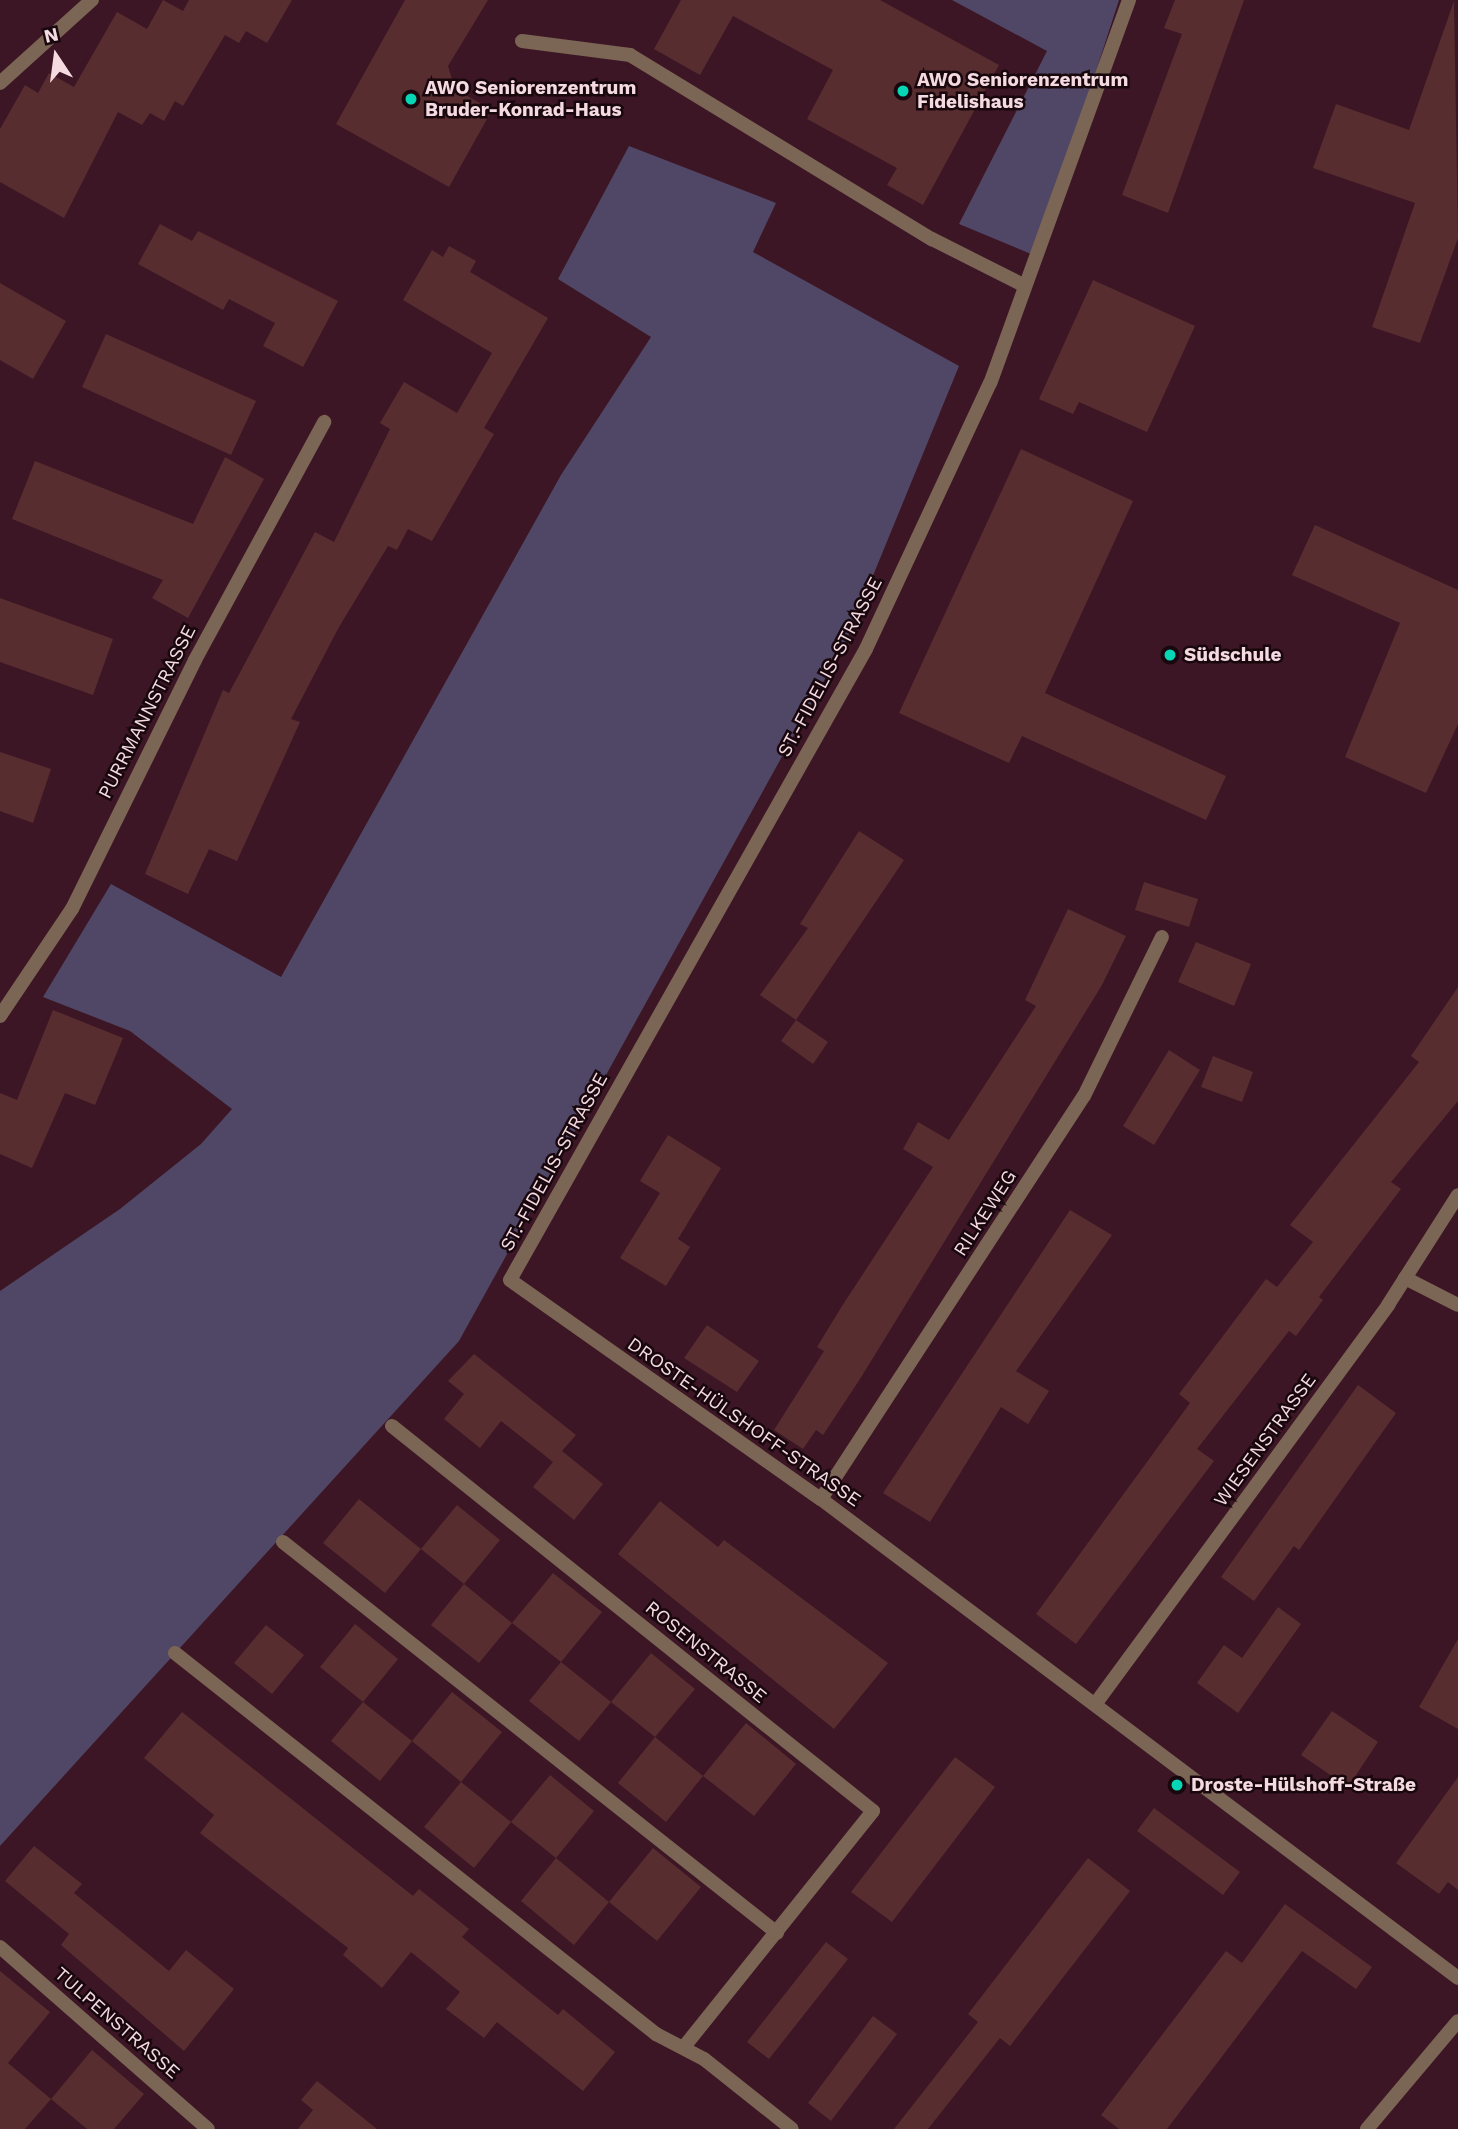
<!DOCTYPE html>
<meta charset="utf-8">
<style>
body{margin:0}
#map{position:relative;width:1458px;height:2129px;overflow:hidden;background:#3c1625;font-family:"Work Sans",sans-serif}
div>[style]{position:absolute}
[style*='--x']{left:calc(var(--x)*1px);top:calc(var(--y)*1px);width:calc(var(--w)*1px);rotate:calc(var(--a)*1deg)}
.green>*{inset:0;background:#504766}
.building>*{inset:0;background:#582d30}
.service>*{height:14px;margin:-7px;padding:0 7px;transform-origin:7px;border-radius:7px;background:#7b6555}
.minor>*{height:14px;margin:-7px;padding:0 7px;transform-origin:7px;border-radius:7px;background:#7b6555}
.tertiary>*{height:14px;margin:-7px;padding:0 7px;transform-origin:7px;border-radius:7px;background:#7b6555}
.dots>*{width:19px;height:19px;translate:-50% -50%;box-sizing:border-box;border:4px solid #18080e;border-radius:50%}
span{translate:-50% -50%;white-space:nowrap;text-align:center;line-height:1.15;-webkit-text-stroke:5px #18080e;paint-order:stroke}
.poi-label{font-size:19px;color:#f5dae2;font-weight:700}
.left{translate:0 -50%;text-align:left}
.street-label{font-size:19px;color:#f5dae2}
.north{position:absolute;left:21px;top:21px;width:70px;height:70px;-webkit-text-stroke:5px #18080e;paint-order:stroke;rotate:347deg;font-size:19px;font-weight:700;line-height:28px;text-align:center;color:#f5dae2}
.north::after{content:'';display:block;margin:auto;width:24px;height:32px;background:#f5dae2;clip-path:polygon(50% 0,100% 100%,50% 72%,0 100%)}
</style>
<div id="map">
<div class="green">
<div style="clip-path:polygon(952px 0,1119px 0,1036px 256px,959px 224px,1047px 51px)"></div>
<div style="clip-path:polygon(629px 146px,776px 203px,753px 252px,959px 366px,847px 639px,459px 1341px,0 1846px,0 1291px,120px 1209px,201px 1144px,232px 1109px,130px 1031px,43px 997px,111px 884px,281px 977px,561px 475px,651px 337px,558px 279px)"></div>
</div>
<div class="building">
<div style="clip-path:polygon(163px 0,183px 11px,189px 0,292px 0,267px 43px,246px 31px,239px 43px,225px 35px,183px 106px,175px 101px,164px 121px,150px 113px,142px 125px,118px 112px,64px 218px,0 182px,0 129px,25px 85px,38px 93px,49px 73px,74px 87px,117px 12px,147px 29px)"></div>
<div style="clip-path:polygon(405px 0,488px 0,448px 66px,455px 89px,492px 110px,449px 187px,336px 124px)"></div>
<div style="clip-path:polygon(681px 0,880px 0,999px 65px,923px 205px,887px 185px,897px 168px,807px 119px,833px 70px,733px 16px,700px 75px,654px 49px)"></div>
<div style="clip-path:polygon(1175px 0,1244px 0,1168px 213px,1122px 195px,1182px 34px,1164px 28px)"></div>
<div style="clip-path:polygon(1454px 1px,1458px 238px,1420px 343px,1372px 327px,1415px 203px,1313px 168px,1336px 104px,1409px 130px)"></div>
<div style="clip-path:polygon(160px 224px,192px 241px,198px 231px,338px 301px,303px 367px,263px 346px,275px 323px,229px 299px,223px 310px,138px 264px)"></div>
<div style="clip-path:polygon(449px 246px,476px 261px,470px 272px,548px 318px,484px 428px,494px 434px,432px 541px,408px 529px,397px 550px,388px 546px,339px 627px,291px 719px,300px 722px,237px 861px,209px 849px,188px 894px,145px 874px,223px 690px,229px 693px,315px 532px,334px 542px,390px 429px,380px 423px,404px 382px,457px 413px,492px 353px,403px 300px,432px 250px,443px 257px)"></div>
<div style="clip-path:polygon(1093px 280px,1195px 326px,1147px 432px,1079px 402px,1073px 414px,1039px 399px)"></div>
<div style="clip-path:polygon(0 283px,66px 321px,33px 379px,0 360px)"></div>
<div style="clip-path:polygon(106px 334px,256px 401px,231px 455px,82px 387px)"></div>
<div style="clip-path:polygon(1021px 449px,1133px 501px,1045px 693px,1226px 776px,1206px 820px,1022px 736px,1009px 763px,899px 713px)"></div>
<div style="clip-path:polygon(225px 457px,264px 479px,188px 618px,152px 598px,163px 580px,12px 519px,35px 461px,193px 524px)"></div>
<div style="clip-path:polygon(1315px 525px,1458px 590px,1458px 724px,1426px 793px,1345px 757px,1400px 623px,1292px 575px)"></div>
<div style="clip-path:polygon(0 598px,113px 639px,93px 695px,0 662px)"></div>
<div style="clip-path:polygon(0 752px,51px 769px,33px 823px,0 811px)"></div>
<div style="clip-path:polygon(859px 831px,904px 860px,796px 1020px,760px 995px,808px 928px,800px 924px)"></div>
<div style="clip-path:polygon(1144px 882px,1198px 899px,1189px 927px,1135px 910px)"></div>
<div style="clip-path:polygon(1068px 909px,1126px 936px,1102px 985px,860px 1379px,823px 1435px,816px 1430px,803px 1449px,774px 1430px,824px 1351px,817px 1347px,842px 1306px,933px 1167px,903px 1149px,918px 1122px,949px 1140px,1036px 1006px,1025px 1000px)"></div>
<div style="clip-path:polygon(1196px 942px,1251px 964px,1234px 1006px,1178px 982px)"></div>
<div style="clip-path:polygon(1458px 987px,1458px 1101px,1391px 1182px,1401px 1189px,1319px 1297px,1323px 1300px,1296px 1336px,1289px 1331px,1197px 1449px,1214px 1461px,1076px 1644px,1036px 1614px,1190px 1403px,1179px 1394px,1266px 1279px,1277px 1287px,1313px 1242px,1290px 1225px,1419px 1062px,1411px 1056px)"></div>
<div style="clip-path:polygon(53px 1010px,123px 1038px,95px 1105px,65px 1093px,32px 1168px,0 1154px,0 1093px,17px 1100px)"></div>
<div style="clip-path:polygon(796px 1020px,828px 1042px,813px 1064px,781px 1041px)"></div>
<div style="clip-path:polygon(1169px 1050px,1200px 1070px,1154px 1145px,1123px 1126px)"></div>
<div style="clip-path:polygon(1213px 1056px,1253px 1072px,1242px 1102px,1201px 1087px)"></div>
<div style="clip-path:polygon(668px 1135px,721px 1168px,678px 1239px,690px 1247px,666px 1286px,620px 1258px,660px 1193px,640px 1181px)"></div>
<div style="clip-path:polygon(1070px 1210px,1112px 1235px,1016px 1371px,1049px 1391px,1028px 1424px,1001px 1407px,930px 1522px,883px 1493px)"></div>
<div style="clip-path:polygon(707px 1325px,759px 1361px,737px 1392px,684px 1358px)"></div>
<div style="clip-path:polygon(474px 1354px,576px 1435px,562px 1451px,603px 1484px,574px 1520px,533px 1487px,553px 1462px,501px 1421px,480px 1448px,444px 1419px,464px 1394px,448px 1381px)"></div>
<div style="clip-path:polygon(1358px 1385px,1396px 1413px,1299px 1550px,1294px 1546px,1254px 1601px,1221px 1577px)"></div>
<div style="clip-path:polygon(359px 1499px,421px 1549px,385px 1593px,323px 1543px)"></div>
<div style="clip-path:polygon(660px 1501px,718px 1547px,724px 1540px,888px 1663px,834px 1729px,618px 1554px)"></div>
<div style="clip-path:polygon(457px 1505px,500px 1540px,464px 1584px,421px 1549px)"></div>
<div style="clip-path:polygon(553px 1573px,602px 1612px,561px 1662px,512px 1623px)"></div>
<div style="clip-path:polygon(464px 1584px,512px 1623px,479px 1663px,431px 1625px)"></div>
<div style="clip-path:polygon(1278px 1607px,1301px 1624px,1238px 1713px,1197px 1683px,1224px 1645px,1242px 1658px)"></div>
<div style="clip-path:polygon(355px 1624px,398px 1659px,363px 1702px,320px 1667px)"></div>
<div style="clip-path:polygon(266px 1625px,304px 1655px,272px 1694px,234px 1663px)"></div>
<div style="clip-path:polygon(1458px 1639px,1458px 1729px,1419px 1707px)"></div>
<div style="clip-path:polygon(651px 1653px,695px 1689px,655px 1737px,611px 1702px)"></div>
<div style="clip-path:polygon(561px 1662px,611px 1702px,579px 1741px,529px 1701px)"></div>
<div style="clip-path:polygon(452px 1692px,502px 1732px,461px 1782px,412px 1741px)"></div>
<div style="clip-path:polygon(363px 1702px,412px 1741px,380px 1781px,331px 1741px)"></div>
<div style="clip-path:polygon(1332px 1711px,1378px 1742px,1348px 1787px,1301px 1755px)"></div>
<div style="clip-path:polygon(182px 1712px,413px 1896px,419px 1889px,469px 1929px,462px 1937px,558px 2015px,563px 2009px,615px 2052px,583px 2091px,497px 2022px,484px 2038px,446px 2009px,460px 1992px,411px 1952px,382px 1988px,343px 1955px,348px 1948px,200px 1833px,214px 1815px,144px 1758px)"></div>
<div style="clip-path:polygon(746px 1723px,796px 1764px,754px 1816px,703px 1776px)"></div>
<div style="clip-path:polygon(655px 1737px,703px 1776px,666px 1822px,618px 1783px)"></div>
<div style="clip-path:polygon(955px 1757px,995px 1787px,892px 1922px,851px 1892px)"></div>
<div style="clip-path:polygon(550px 1775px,594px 1811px,556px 1858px,511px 1822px)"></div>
<div style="clip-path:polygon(1458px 1777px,1458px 1890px,1448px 1882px,1439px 1894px,1396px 1863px)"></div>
<div style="clip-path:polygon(461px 1782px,511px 1822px,474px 1868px,424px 1827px)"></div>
<div style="clip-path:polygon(1154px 1808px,1240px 1872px,1223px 1895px,1137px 1831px)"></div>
<div style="clip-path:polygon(34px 1846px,82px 1884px,74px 1893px,169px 1971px,186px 1950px,234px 1989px,184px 2051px,61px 1945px,69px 1934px,5px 1881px)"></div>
<div style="clip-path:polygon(653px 1848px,701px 1887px,657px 1941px,609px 1902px)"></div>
<div style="clip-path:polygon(556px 1858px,609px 1902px,574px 1945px,521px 1901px)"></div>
<div style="clip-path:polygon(1088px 1858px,1130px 1891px,1010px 2046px,1000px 2038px,928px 2129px,894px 2129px,978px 2022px,968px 2014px)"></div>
<div style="clip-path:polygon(1285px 1904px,1372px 1967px,1356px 1989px,1302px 1951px,1167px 2129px,1119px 2129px,1101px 2115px,1226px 1951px,1242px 1963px)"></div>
<div style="clip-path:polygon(826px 1942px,848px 1959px,769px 2059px,747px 2042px)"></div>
<div style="clip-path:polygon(0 1971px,50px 2012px,8px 2063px,51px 2099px,25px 2129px,0 2129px)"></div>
<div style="clip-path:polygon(873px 2016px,897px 2034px,831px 2121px,808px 2103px)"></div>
<div style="clip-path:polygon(92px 2050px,144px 2094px,114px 2129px,87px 2129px,51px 2099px)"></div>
<div style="clip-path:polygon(317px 2081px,377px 2129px,298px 2129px,313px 2110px,301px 2100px)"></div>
</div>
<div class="service">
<div style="--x:522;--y:41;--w:109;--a:7.4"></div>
<div style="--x:630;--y:55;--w:354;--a:31.4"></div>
<div style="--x:932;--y:239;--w:104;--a:26.8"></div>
</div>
<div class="minor">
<div style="--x:1129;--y:0;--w:407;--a:109.9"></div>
<div style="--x:990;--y:383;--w:293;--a:115"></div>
<div style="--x:866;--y:649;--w:724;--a:119.43"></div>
<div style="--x:510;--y:1280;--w:380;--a:35.2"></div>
<div style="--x:821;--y:1499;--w:797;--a:36.94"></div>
<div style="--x:0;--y:83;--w:124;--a:-42.1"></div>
<div style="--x:0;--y:1016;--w:129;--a:-56.1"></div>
<div style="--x:72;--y:909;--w:278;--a:-63.7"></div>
<div style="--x:195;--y:660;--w:271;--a:-61.5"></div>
<div style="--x:1405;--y:1278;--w:59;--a:27"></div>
<div style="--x:392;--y:1426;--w:616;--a:38.67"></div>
<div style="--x:873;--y:1811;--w:302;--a:128.7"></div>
<div style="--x:821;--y:1499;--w:481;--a:-56.9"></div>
<div style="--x:1084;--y:1096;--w:177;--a:-63.9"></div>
<div style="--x:283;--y:1542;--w:630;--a:38.36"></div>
<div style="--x:175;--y:1653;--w:614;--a:38.38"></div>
<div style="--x:656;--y:2034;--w:54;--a:27.5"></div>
<div style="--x:704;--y:2059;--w:112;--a:38.5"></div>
<div style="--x:1096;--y:1703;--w:494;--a:-53.7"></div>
<div style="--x:1388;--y:1305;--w:130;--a:-57.5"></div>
<div style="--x:0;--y:1947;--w:276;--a:41.2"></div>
</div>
<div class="tertiary">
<div style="--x:1367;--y:2129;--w:141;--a:-49.9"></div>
</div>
<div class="dots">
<div style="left:903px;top:91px;background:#06d5b6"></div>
<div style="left:411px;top:99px;background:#06d5b6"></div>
<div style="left:1170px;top:655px;background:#06d5b6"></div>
<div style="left:1177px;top:1785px;background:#06d5b6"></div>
</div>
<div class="poi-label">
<span class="left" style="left:917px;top:91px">AWO Seniorenzentrum<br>Fidelishaus</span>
<span class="left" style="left:425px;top:99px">AWO Seniorenzentrum<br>Bruder-Konrad-Haus</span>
<span class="left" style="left:1184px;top:655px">Südschule</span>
<span class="left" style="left:1191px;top:1785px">Droste-Hülshoff-Straße</span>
</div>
<div class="street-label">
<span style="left:830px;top:667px;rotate:-62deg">ST.-FIDELIS-STRASSE</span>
<span style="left:147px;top:712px;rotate:-63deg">PURRMANNSTRASSE</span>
<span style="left:554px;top:1162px;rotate:-61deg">ST.-FIDELIS-STRASSE</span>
<span style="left:985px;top:1213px;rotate:-57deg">RILKEWEG</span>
<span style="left:744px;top:1422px;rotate:35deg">DROSTE-HÜLSHOFF-STRASSE</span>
<span style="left:1265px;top:1440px;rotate:-54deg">WIESENSTRASSE</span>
<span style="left:706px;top:1652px;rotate:39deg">ROSENSTRASSE</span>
<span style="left:117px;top:2023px;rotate:41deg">TULPENSTRASSE</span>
</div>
<div class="north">N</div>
</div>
